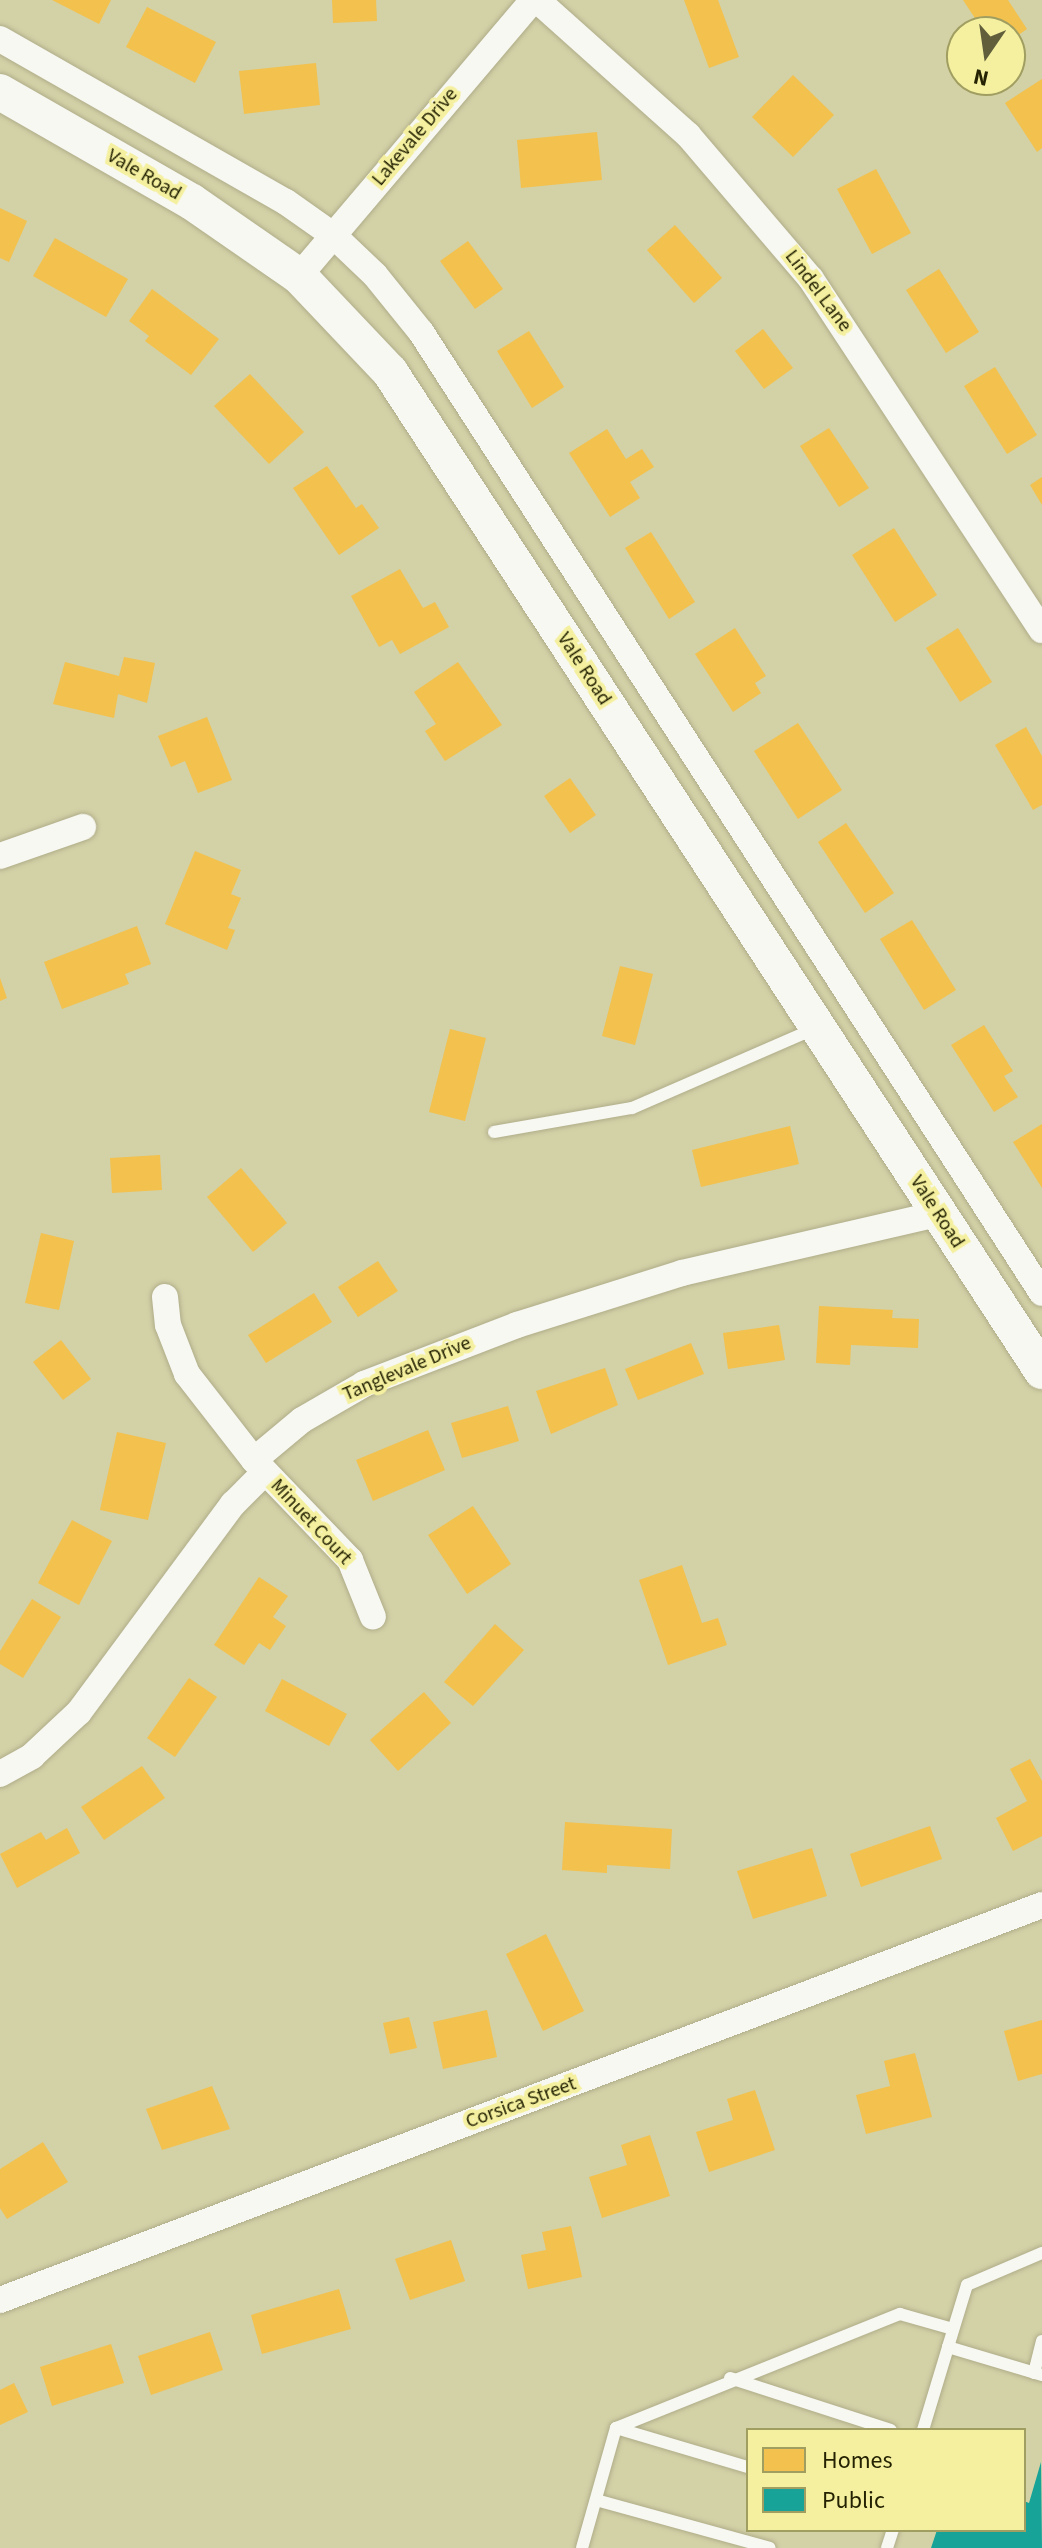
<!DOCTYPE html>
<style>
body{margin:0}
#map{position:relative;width:1042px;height:2548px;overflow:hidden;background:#d3d1a6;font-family:"Source Sans 3",sans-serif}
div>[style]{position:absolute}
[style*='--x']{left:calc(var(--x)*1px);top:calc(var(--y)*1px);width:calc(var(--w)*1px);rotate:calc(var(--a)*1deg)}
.homes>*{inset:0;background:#f2c14e}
.public>*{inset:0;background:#17a398}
.roads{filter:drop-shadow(0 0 2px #afad8a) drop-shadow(0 0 2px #afad8a)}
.service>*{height:12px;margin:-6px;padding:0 6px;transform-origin:6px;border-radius:6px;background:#f8f8f2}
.minor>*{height:26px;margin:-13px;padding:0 13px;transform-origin:13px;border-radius:13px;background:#f8f8f2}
.secondary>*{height:36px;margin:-18px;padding:0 18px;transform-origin:18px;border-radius:18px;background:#f8f8f2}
span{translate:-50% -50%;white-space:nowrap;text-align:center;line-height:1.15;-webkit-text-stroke:8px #f4f0a0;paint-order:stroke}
.street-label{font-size:20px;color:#242202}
.legend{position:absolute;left:746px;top:2428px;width:280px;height:104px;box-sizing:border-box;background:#f4f0a0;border:2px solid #a19e61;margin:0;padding:10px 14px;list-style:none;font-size:24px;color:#242202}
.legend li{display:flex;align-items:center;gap:16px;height:40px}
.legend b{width:40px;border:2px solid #a19e61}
.north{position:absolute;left:946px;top:16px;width:80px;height:80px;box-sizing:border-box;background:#f4f0a0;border:2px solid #a19e61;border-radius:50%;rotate:193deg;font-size:22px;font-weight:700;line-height:32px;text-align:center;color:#242202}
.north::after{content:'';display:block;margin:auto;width:28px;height:36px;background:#615f3b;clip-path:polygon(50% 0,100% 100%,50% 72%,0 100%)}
</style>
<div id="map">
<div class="homes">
<div style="clip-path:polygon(52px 0,111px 0,99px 24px)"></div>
<div style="clip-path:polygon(332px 0,376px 0,377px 21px,333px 23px)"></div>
<div style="clip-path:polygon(684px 0,718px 0,739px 57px,709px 68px)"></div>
<div style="clip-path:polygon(963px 0,1008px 0,1027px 29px,1010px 41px,1010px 32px,984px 32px)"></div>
<div style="clip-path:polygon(147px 7px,216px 42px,195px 83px,126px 47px)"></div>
<div style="clip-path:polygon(316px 63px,320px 105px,244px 114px,239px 71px)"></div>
<div style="clip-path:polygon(793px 75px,834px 115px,793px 157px,752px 117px)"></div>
<div style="clip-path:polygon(1042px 79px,1042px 148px,1037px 152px,1005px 103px)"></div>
<div style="clip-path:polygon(597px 132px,602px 180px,521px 188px,517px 140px)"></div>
<div style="clip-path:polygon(876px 169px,911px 233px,872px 254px,837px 189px)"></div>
<div style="clip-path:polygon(0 208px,27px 221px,9px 262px,0 258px)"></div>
<div style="clip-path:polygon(675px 225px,722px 278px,694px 303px,647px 250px)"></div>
<div style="clip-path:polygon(55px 238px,128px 279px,106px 317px,33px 276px)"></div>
<div style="clip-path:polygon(468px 241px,503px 289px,475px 309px,440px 261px)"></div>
<div style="clip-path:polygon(939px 269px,979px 332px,946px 353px,906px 290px)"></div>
<div style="clip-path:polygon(152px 289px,219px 339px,191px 375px,145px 341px,149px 336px,129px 321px)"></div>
<div style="clip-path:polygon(763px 329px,793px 368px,764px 389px,735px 351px)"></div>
<div style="clip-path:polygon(529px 331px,564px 387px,532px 408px,497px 351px)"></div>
<div style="clip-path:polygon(995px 367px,1037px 435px,1007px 454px,964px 386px)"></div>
<div style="clip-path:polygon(250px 374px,304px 432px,269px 464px,214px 406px)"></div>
<div style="clip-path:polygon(829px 428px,869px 488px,839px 507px,800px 446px)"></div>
<div style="clip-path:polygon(607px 429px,626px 459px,642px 449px,654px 467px,630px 482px,640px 498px,610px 517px,569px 453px)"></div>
<div style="clip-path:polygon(327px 466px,356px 508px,362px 504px,379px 528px,339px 555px,293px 488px)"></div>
<div style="clip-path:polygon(1042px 477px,1042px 505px,1030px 485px)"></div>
<div style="clip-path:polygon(894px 528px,937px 595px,895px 622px,852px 555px)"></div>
<div style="clip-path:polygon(651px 532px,695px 602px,669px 619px,625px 548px)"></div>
<div style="clip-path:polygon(400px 569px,423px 608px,435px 602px,449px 627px,400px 654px,392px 640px,379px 647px,351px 596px)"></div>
<div style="clip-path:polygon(735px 628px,766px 676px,755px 683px,761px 693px,733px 712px,695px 654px)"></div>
<div style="clip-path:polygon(958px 628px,992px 682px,960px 702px,926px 648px)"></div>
<div style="clip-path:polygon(124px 657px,155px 663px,147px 703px,118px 694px,114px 718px,53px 704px,65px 662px,119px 676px)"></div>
<div style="clip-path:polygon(458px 662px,502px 725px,445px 761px,425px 731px,436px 724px,414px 692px)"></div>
<div style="clip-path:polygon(207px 717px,232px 780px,198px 793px,185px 761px,171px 767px,158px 736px)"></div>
<div style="clip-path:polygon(798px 723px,842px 790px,798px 819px,754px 751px)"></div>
<div style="clip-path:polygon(1026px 727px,1042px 756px,1042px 805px,1033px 810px,995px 745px)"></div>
<div style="clip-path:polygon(570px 778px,596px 815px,570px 833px,544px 796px)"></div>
<div style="clip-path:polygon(846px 823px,894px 893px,865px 913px,818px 842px)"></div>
<div style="clip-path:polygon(195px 851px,241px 870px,231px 894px,241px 898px,228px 928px,235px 930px,227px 950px,165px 924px)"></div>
<div style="clip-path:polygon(912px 920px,956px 990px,924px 1010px,880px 939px)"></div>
<div style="clip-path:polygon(137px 926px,151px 964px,125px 974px,129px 984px,62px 1009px,44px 962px)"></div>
<div style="clip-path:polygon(620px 966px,653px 974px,635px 1045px,602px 1036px)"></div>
<div style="clip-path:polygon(0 978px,7px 998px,0 1001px)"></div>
<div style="clip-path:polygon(984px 1025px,1013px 1071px,1004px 1076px,1018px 1097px,994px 1112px,951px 1045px)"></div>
<div style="clip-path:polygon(450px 1029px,486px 1038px,465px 1121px,429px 1112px)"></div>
<div style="clip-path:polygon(1042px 1124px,1042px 1188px,1013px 1142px)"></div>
<div style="clip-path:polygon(790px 1126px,799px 1164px,701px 1187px,692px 1150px)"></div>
<div style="clip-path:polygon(160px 1155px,162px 1190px,112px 1193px,110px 1158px)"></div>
<div style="clip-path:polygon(241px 1168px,287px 1223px,253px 1252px,207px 1197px)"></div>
<div style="clip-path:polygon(41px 1233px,74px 1241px,59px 1310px,25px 1303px)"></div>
<div style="clip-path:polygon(378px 1261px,398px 1291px,358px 1317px,338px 1287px)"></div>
<div style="clip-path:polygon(314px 1293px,332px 1322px,266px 1363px,248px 1335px)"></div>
<div style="clip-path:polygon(819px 1306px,893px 1310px,892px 1318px,919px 1319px,918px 1348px,851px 1345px,850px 1365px,816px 1363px)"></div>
<div style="clip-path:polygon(779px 1325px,785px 1360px,728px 1369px,723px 1333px)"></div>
<div style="clip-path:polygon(61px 1340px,91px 1379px,63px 1400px,33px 1362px)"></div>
<div style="clip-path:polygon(691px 1343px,704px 1374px,638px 1400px,625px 1369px)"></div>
<div style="clip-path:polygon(605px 1368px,618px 1405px,551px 1434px,536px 1391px)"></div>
<div style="clip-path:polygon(508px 1406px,519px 1441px,462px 1458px,451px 1423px)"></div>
<div style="clip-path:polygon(428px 1430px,445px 1470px,373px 1501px,356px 1460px)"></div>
<div style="clip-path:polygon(117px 1432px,166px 1443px,148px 1520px,100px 1510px)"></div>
<div style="clip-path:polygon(473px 1506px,511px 1564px,467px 1594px,428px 1535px)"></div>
<div style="clip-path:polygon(72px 1520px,112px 1541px,79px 1605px,38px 1583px)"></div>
<div style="clip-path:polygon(682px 1565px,702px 1623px,718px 1618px,727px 1645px,668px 1665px,639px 1580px)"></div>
<div style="clip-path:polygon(259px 1577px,288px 1596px,273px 1617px,286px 1626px,270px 1650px,259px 1643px,244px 1665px,214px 1645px)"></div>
<div style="clip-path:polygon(32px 1599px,61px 1617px,23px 1678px,0 1664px,0 1651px)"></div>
<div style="clip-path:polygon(495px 1624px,524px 1650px,473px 1706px,444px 1682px)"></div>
<div style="clip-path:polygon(189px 1678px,217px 1697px,175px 1757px,147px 1738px)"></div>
<div style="clip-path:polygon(282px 1679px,347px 1714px,329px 1746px,265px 1711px)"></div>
<div style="clip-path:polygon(424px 1692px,451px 1723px,398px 1771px,370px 1740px)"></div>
<div style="clip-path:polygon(1030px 1759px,1042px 1781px,1042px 1836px,1013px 1851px,996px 1818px,1027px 1801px,1010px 1769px)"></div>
<div style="clip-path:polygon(142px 1766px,165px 1798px,104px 1840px,81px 1807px)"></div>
<div style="clip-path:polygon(565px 1822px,672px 1829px,670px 1869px,607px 1865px,607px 1873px,562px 1870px)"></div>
<div style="clip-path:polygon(930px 1826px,942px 1859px,861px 1887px,850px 1854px)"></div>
<div style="clip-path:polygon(67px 1828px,80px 1853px,17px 1888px,0 1854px,41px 1832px,46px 1840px)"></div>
<div style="clip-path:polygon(812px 1848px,827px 1896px,753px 1919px,737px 1871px)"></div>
<div style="clip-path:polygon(546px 1934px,584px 2011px,543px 2031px,506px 1954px)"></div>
<div style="clip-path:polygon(487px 2010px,497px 2057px,443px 2069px,433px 2022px)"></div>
<div style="clip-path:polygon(409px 2017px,417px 2048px,390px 2054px,383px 2023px)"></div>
<div style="clip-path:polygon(1042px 2020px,1042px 2074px,1018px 2081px,1004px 2031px)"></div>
<div style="clip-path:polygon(915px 2053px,932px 2117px,866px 2134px,856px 2095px,890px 2086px,884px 2061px)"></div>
<div style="clip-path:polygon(212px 2086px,230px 2129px,162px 2150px,146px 2109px)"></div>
<div style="clip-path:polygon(755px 2090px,775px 2150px,709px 2172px,696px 2132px,733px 2120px,727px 2099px)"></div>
<div style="clip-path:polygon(650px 2135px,670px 2196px,602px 2218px,589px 2177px,627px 2165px,621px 2145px)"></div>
<div style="clip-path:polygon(43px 2142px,68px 2182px,7px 2219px,0 2208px,0 2169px)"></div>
<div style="clip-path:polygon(571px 2226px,582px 2277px,528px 2289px,521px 2255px,546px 2250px,542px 2232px)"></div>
<div style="clip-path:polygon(451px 2240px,465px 2281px,410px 2300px,395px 2259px)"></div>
<div style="clip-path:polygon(339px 2289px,351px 2329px,262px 2354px,251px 2315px)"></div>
<div style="clip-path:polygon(210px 2332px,223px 2370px,151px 2395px,138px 2356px)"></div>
<div style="clip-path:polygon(111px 2344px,124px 2383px,52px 2406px,40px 2367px)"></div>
<div style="clip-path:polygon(14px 2383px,28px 2412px,0 2425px,0 2390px)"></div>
</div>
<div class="public">
<div style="clip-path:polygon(1041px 2462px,1042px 2548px,931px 2548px,937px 2530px,1024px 2530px,1024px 2501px,1029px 2503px)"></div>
</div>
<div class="roads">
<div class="service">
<div style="--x:494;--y:1132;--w:140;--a:-9.9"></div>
<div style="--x:632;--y:1108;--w:201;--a:-23.5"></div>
<div style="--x:948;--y:2347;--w:65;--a:-73"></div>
<div style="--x:967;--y:2285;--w:82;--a:-23.1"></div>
<div style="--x:1034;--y:2373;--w:33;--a:-76"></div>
<div style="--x:730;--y:2378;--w:169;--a:17.9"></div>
<div style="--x:616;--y:2428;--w:138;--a:16.5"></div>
<div style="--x:923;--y:2430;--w:87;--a:-73.2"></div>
<div style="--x:948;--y:2347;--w:98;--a:16.6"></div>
<div style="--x:596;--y:2500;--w:180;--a:15.4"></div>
<div style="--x:582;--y:2548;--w:125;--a:-74.2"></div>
<div style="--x:616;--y:2428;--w:306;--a:-21.9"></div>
<div style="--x:900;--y:2314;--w:55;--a:15.8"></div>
<div style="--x:887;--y:2548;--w:19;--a:-72"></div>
</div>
<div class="minor">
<div style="--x:537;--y:0;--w:203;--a:41.8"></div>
<div style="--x:688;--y:135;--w:189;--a:49.5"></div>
<div style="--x:811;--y:279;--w:420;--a:56.7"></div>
<div style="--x:0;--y:39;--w:329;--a:29.7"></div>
<div style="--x:286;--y:202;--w:57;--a:35.1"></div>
<div style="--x:333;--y:235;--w:58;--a:43.6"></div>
<div style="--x:375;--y:275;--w:73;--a:51.1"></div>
<div style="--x:421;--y:332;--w:1144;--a:57.13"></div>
<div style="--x:299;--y:276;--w:362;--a:-49.7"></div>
<div style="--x:0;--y:856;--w:88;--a:-19.3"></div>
<div style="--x:165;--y:1297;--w:28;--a:84"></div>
<div style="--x:168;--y:1325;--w:53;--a:68.8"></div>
<div style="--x:187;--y:1374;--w:109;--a:52.1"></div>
<div style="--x:254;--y:1460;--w:139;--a:46.2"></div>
<div style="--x:350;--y:1560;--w:61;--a:68"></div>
<div style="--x:254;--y:1460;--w:62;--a:-39.8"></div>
<div style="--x:302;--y:1420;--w:72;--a:-30.1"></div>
<div style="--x:364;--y:1384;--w:164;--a:-21.1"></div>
<div style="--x:517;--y:1325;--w:173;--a:-17.5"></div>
<div style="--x:682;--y:1273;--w:263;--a:-13"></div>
<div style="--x:0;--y:1774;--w:37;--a:-29"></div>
<div style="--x:32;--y:1756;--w:64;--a:-43.1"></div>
<div style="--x:79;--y:1712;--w:259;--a:-53.5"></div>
<div style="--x:233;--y:1504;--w:45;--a:-45"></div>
<div style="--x:0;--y:2300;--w:1114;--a:-20.76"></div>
</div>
<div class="secondary">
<div style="--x:0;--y:92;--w:221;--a:29.8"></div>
<div style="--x:192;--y:202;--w:130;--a:34.7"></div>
<div style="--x:299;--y:276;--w:132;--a:46.5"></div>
<div style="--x:390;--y:372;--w:1193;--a:56.87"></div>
</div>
</div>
<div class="street-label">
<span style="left:415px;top:137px;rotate:-50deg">Lakevale Drive</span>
<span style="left:144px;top:175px;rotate:30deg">Vale Road</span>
<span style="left:818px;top:291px;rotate:53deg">Lindel Lane</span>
<span style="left:584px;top:669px;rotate:57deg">Vale Road</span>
<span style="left:937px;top:1212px;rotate:57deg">Vale Road</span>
<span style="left:407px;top:1369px;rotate:-23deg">Tanglevale Drive</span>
<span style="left:311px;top:1522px;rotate:47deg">Minuet Court</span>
<span style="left:521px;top:2103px;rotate:-20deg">Corsica Street</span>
</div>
<ul class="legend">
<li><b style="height:22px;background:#f2c14e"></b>Homes</li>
<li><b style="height:22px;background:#17a398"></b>Public</li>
</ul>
<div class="north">N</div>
</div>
